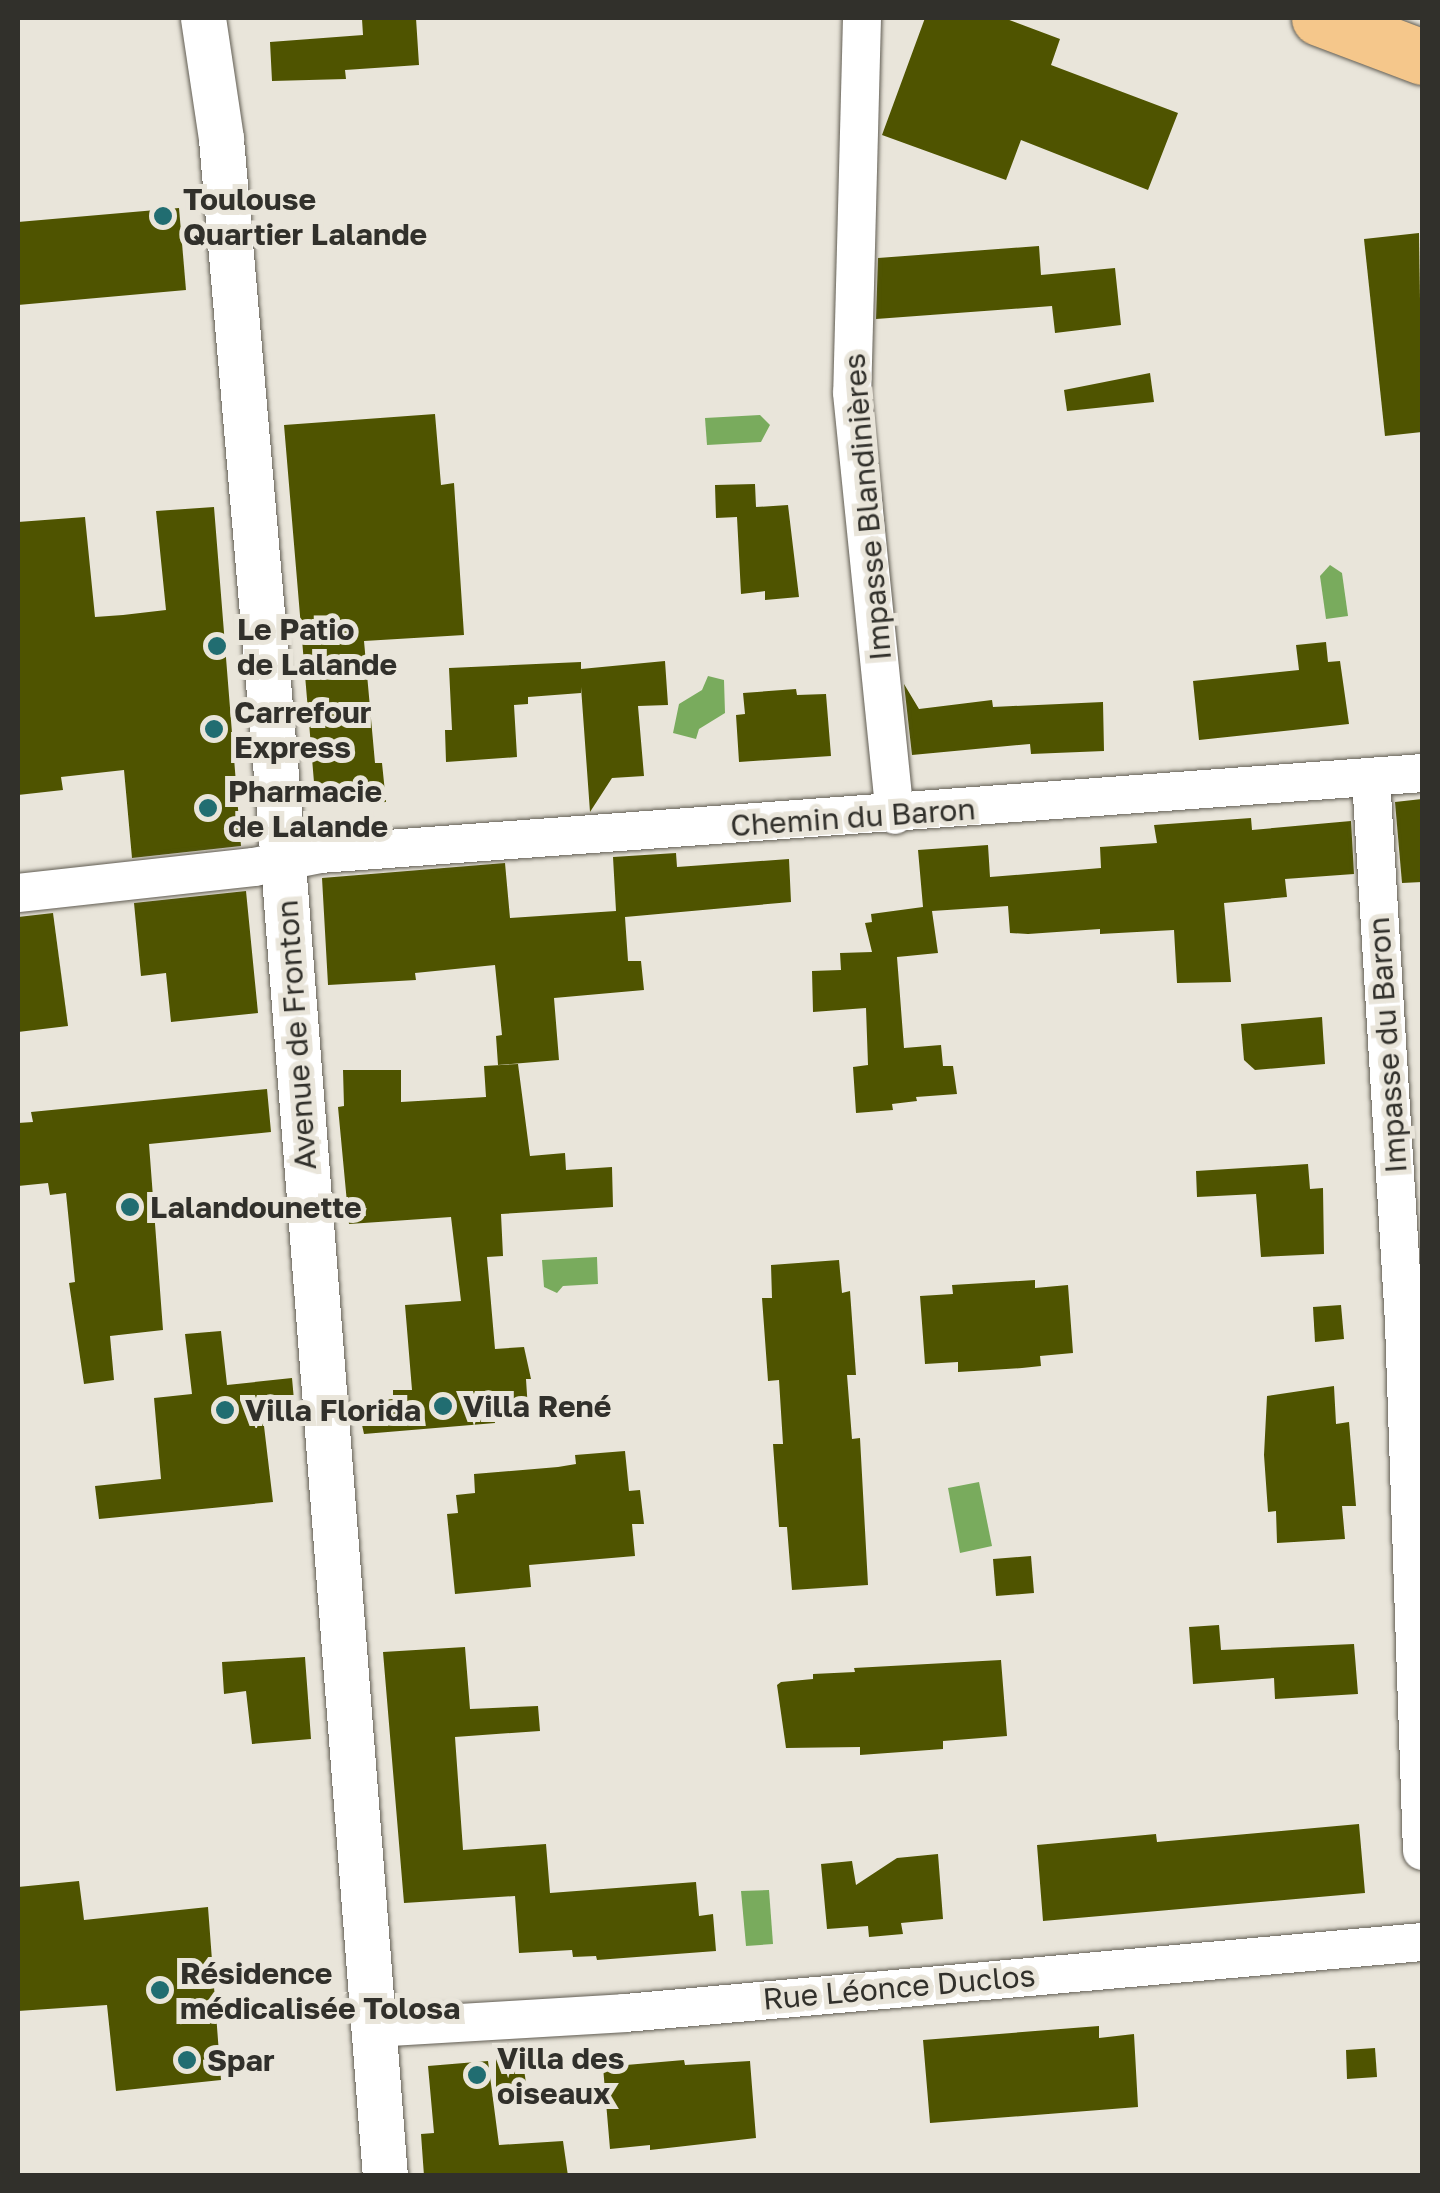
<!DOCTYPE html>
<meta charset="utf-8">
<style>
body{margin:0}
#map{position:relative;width:1440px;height:2193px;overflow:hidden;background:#e9e5da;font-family:"Golos Text",sans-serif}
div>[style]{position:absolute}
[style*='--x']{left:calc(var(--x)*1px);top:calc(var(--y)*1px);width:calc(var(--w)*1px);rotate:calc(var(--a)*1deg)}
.water>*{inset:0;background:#79ab5d}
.building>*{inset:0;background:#4f5400}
.roads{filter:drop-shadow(0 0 2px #615d53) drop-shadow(0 0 2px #615d53)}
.minor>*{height:38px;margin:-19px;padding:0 19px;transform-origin:19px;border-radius:19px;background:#fff}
.tertiary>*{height:45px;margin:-22.5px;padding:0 22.5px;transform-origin:22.5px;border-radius:22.5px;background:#fff}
.primary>*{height:55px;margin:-27.5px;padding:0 27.5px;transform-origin:27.5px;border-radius:27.5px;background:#f5c78b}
.dots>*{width:28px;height:28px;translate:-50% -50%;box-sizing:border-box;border:5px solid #e9e5da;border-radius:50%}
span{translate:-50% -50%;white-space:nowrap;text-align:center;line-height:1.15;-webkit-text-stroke:10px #e9e5da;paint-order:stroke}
.poi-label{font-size:30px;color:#31302b;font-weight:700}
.left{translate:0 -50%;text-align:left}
.street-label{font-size:30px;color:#31302b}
.frame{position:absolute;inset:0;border:20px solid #31302b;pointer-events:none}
</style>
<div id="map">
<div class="water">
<div style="clip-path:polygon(760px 415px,770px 425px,761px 442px,707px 445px,705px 418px)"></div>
<div style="clip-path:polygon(1330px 565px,1342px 573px,1348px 616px,1326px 619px,1320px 576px)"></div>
<div style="clip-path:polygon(708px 676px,724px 680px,725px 713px,699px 729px,696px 739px,673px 733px,679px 704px,702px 690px)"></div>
<div style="clip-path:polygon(597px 1257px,598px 1284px,563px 1286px,557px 1293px,544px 1287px,542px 1260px)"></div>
<div style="clip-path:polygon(979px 1482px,992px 1546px,960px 1553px,948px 1488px)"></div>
<div style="clip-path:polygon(769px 1890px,773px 1944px,746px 1946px,741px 1891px)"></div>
</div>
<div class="building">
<div style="clip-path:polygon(416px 18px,419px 65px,345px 70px,346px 79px,272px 81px,270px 42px,363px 35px,362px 19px)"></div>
<div style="clip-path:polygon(925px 18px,1004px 18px,1060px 39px,1051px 65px,1178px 113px,1148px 190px,1021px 140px,1006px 180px,882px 135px)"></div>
<div style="clip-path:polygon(179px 208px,186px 290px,18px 305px,18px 222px)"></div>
<div style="clip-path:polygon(1419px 233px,1422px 432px,1385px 436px,1364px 239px)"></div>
<div style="clip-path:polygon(1039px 246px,1041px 275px,1115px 268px,1121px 325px,1055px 333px,1052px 306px,876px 319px,878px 258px)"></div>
<div style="clip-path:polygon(1150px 373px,1154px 402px,1067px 411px,1064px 390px)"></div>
<div style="clip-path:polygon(435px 414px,441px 485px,454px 483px,464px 635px,364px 641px,375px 763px,382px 763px,386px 802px,316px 806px,284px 425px)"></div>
<div style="clip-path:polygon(755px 484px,756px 507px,788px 505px,799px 597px,765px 600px,765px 591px,741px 594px,737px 517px,716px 518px,715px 485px)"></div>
<div style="clip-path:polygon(214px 507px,241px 846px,132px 858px,124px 770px,61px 777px,63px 790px,18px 795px,18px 522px,85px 517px,95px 617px,123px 615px,166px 610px,156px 511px)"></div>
<div style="clip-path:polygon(1326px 642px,1328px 662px,1340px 661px,1349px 724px,1199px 740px,1193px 681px,1299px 670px,1296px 645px)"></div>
<div style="clip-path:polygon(665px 661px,668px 705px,638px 706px,644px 776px,612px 778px,590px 812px,581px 687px,581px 693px,528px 697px,528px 704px,514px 705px,517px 757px,446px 762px,445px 730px,452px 730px,449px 668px,581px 662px,581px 669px)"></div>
<div style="clip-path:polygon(904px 684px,919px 709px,992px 700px,993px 707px,1103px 702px,1104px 751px,1031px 754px,1030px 744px,912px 755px)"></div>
<div style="clip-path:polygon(796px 689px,797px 695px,826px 694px,831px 756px,739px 762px,736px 715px,745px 714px,743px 693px)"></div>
<div style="clip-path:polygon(1422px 799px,1422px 882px,1402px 883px,1395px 802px)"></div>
<div style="clip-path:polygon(1251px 818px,1252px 830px,1351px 821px,1354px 874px,1285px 879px,1287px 897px,1224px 903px,1231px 982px,1177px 983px,1174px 930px,1100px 934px,1100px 929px,1028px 934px,1010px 933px,1008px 906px,932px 911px,938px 953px,897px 957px,904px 1048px,941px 1045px,943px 1066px,953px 1066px,957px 1094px,916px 1097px,917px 1101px,892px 1104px,893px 1110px,856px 1113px,853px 1067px,868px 1065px,866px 1008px,813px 1012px,812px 971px,841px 970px,840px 953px,872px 952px,865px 923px,872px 922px,871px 914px,923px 907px,918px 850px,988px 845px,990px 877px,1101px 868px,1100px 847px,1157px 843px,1154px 825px)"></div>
<div style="clip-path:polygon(676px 853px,677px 867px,789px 859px,791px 902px,625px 917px,628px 961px,641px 961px,644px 990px,554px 998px,559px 1060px,498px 1065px,496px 1036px,502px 1035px,495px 965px,415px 973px,416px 980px,328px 985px,322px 878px,505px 863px,510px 918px,616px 911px,613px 857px)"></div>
<div style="clip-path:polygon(246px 891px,258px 1013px,171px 1022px,166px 973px,141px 976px,134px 903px)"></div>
<div style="clip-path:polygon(53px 913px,68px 1026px,18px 1032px,18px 917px)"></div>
<div style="clip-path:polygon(1322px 1017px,1325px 1064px,1255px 1070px,1244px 1060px,1241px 1024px)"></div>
<div style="clip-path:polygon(518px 1064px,530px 1156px,565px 1153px,566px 1170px,612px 1167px,613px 1207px,501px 1214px,503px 1256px,487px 1257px,495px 1349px,524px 1347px,531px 1379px,526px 1379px,528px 1410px,494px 1412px,495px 1423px,364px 1434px,357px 1402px,393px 1399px,393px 1390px,412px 1390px,405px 1305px,461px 1301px,451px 1217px,349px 1224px,338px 1107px,344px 1106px,343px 1070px,401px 1070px,401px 1102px,486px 1097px,484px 1066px)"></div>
<div style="clip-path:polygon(267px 1089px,271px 1132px,149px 1144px,163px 1330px,110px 1336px,114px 1380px,84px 1384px,69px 1283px,75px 1282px,66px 1193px,50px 1195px,48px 1183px,18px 1186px,18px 1123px,33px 1122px,31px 1112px)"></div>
<div style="clip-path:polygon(1308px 1164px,1310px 1189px,1323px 1188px,1324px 1254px,1261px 1257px,1256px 1194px,1197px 1197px,1196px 1171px)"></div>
<div style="clip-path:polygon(839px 1260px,842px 1293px,850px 1291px,856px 1375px,847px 1375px,852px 1439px,860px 1438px,868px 1585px,792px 1590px,787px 1527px,779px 1527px,773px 1444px,783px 1444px,779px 1380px,768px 1381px,762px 1298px,772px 1298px,771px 1265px)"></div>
<div style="clip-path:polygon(1035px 1280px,1035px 1288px,1068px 1285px,1073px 1353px,1040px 1356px,1041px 1366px,1022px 1368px,958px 1372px,958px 1362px,925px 1364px,920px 1296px,953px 1294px,952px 1285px)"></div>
<div style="clip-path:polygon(1341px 1305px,1344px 1339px,1315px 1342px,1313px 1307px)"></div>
<div style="clip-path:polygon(221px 1331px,227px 1385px,292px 1378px,296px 1422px,264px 1426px,273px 1502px,99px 1519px,95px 1486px,161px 1479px,154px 1398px,192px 1394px,185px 1334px)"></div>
<div style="clip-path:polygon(1334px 1386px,1336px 1424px,1349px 1422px,1356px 1506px,1342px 1506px,1345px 1539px,1277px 1543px,1276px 1511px,1268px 1512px,1264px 1455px,1267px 1396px)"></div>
<div style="clip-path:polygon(625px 1451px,629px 1491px,640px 1490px,644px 1524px,632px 1524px,635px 1556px,529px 1565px,531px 1587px,455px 1594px,447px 1514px,458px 1513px,456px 1495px,475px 1493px,474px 1474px,558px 1467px,576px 1464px,575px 1455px)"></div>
<div style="clip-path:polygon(1031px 1556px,1034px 1593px,996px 1596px,993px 1559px)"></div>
<div style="clip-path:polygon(1219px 1625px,1221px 1650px,1354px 1644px,1358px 1694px,1275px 1699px,1274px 1678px,1193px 1684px,1189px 1627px)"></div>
<div style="clip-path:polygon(465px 1647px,470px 1709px,538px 1706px,540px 1731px,455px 1737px,463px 1850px,546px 1844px,550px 1893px,696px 1882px,699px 1916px,713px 1914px,716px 1951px,597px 1960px,596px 1956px,573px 1957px,572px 1950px,519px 1953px,515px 1896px,404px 1903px,383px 1652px)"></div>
<div style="clip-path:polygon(305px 1657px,311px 1739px,252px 1744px,246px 1691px,224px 1694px,222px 1662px)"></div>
<div style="clip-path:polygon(1001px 1660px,1007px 1736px,943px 1741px,943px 1749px,860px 1755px,860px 1747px,786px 1748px,777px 1685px,781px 1682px,813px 1679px,813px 1674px,855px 1672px,854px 1668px)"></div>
<div style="clip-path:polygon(1359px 1824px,1365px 1893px,1043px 1921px,1037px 1845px,1156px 1834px,1157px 1842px)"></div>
<div style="clip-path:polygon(938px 1854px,943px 1919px,901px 1923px,903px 1934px,869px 1937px,868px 1926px,827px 1929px,821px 1864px,852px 1861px,856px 1885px,897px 1858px)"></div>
<div style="clip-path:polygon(79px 1881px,84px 1920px,208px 1907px,221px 2080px,116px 2091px,107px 2005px,18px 2011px,18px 1887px)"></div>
<div style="clip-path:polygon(1099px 2026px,1099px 2038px,1134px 2034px,1138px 2107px,930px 2123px,923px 2040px)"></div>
<div style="clip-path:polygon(1375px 2048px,1377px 2077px,1347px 2079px,1346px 2050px)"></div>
<div style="clip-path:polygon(522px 2053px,526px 2084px,496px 2087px,496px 2054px)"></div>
<div style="clip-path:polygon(684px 2060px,685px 2065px,750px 2061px,756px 2138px,650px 2150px,650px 2145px,610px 2149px,603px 2067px)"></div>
<div style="clip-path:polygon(488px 2061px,499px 2145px,563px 2141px,568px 2176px,424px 2176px,421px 2134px,434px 2133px,428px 2066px)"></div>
</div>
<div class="roads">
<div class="minor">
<div style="--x:862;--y:18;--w:375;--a:91.5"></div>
<div style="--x:852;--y:393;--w:424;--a:84.2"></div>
<div style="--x:1371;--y:778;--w:546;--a:86.53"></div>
<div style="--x:1404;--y:1323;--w:528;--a:88.05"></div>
<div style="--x:18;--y:893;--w:237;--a:-6.3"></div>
<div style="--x:254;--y:867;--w:67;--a:-11.1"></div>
<div style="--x:320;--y:854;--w:1105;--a:-4.2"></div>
<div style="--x:375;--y:2028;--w:250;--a:-3.4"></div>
<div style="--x:625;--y:2013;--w:800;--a:-5.09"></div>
</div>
<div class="tertiary">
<div style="--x:203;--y:18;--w:122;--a:81.5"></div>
<div style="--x:221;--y:139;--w:662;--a:85.06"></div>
<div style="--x:278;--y:799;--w:1381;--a:85.56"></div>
</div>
<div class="primary">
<div style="--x:1319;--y:18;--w:110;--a:20.7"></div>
</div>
</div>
<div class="dots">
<div style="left:163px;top:216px;background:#216d71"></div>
<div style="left:217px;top:646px;background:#216d71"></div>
<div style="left:214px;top:729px;background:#216d71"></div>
<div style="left:208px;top:808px;background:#216d71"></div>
<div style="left:130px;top:1207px;background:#216d71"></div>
<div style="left:443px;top:1406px;background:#216d71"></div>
<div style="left:225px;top:1410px;background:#216d71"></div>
<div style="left:160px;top:1990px;background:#216d71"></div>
<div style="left:187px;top:2060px;background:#216d71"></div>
<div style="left:477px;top:2075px;background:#216d71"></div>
</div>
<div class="poi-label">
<span class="left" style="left:183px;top:216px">Toulouse<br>Quartier Lalande</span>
<span class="left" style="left:237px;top:646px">Le Patio<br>de Lalande</span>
<span class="left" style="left:234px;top:729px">Carrefour<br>Express</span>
<span class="left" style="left:228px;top:808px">Pharmacie<br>de Lalande</span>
<span class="left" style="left:150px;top:1207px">Lalandounette</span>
<span class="left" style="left:463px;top:1406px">Villa René</span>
<span class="left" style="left:245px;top:1410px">Villa Florida</span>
<span class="left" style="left:180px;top:1990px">Résidence<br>médicalisée Tolosa</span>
<span class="left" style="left:497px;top:2075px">Villa des<br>oiseaux</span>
<span class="left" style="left:207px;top:2060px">Spar</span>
</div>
<div class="street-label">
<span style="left:867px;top:507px;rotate:-95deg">Impasse Blandinières</span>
<span style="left:853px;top:817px;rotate:-4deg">Chemin du Baron</span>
<span style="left:296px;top:1035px;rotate:-94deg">Avenue de Fronton</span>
<span style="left:1387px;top:1045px;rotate:-94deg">Impasse du Baron</span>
<span style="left:899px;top:1987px;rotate:-5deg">Rue Léonce Duclos</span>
</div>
<div class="frame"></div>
</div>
